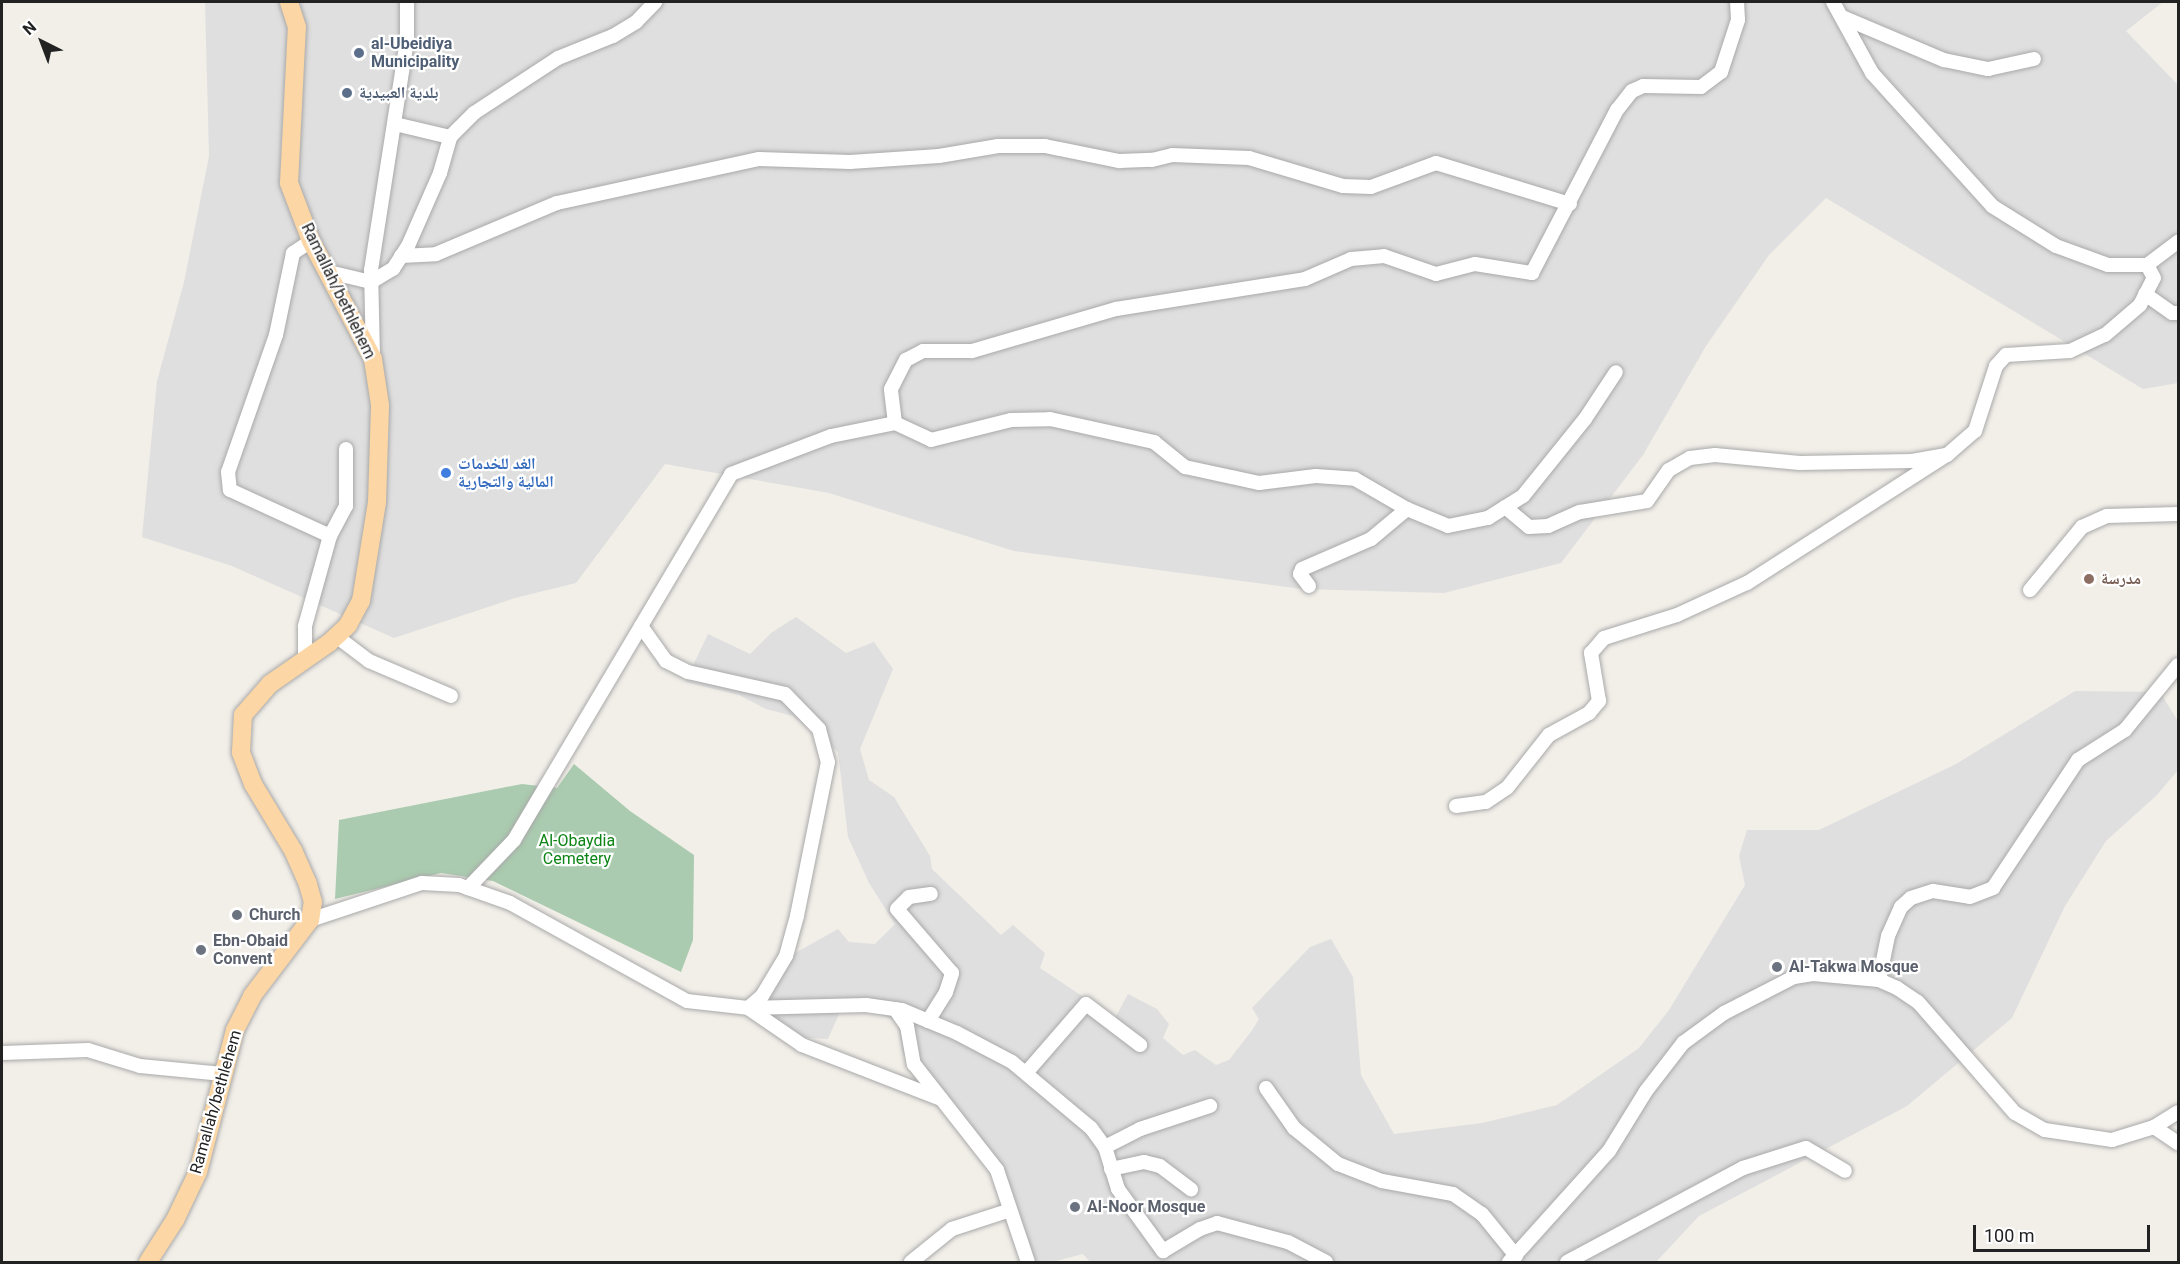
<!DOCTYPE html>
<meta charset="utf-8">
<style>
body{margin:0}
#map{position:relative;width:2180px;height:1264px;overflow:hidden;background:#f2efe9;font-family:Roboto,"Noto Naskh Arabic",sans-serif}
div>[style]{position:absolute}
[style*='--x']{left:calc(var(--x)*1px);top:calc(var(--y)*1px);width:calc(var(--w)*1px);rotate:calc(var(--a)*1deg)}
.residential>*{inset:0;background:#e0dfdf}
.cemetery>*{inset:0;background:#aacbaf}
.roads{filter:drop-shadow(0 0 2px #a9a9a9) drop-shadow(0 0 2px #a9a9a9)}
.minor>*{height:14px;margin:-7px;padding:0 7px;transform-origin:7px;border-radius:7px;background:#fff}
.major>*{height:18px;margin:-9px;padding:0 9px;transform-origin:9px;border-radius:9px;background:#fcd6a4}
.dots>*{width:16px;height:16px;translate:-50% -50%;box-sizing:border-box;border:3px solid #fff;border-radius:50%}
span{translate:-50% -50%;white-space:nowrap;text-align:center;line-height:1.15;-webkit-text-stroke:4.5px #fff;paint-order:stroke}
.service-label{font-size:16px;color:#4e5e75;font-weight:700}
.left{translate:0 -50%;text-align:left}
.street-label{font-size:16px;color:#222}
.shop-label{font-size:16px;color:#366cbe;font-weight:700}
.education-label{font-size:16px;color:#785e54;font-weight:700}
.park-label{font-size:16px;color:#0c8416}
.worship-label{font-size:16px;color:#5b616d;font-weight:700}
.frame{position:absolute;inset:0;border:3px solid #222;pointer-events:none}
.north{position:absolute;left:12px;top:12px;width:60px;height:60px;-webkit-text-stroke:4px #fff;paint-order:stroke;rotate:318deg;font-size:16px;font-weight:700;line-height:24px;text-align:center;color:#222}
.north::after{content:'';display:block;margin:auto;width:21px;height:27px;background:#222;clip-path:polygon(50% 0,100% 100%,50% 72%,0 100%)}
.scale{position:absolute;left:1973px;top:1225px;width:177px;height:27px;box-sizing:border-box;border:3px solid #222;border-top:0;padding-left:8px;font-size:18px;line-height:21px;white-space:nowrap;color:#222;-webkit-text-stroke:4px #fff;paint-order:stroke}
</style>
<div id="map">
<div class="residential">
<div style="clip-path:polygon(205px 2px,2163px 2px,2126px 31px,2178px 85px,2178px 383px,2143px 389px,1826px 198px,1769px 255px,1706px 346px,1643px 455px,1561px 563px,1444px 593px,1302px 589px,1014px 551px,829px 493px,665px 464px,576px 583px,515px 598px,394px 638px,232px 566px,142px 537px,157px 381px,184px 282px,209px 156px)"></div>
<div style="clip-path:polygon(796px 617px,846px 653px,874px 642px,893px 669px,860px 749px,869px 780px,894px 797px,930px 856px,932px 869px,1001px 935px,1013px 925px,1045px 953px,1040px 968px,1115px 1018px,1128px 994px,1157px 1009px,1169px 1024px,1163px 1038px,1183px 1055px,1195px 1050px,1216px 1065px,1229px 1060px,1253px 1029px,1259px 1019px,1252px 1008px,1310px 947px,1331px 939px,1353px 977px,1361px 1075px,1394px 1134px,1482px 1123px,1557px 1105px,1639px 1048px,1669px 1010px,1745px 885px,1739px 856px,1747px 830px,1819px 830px,1956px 764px,2075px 691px,2160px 692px,2178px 721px,2178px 770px,2157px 795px,2106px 841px,2065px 906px,2012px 1018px,1907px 1106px,1699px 1216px,1656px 1262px,1090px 1262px,1083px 1254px,1052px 1262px,1034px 1262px,1002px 1172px,946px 1095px,903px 1054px,897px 1021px,873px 1012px,840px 1012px,828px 1039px,794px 1037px,748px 1008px,795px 953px,838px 929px,849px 942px,875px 944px,895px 924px,869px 883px,848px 837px,838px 752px,793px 716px,766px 709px,739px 695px,685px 682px,708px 634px,750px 654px,771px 633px)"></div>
</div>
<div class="cemetery">
<div style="clip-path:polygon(574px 764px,630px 811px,694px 855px,693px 940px,681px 972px,493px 881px,441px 873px,335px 899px,339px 820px,522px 784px,557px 788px)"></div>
</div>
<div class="roads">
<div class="minor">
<div style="--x:1833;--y:2;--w:81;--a:61.2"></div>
<div style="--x:1872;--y:73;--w:179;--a:47.9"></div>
<div style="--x:1992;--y:206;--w:75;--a:32"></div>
<div style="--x:2056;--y:246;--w:55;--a:20.1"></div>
<div style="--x:2108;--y:265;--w:39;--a:0"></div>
<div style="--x:2147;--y:265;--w:39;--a:-37"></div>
<div style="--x:1842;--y:17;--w:111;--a:22.9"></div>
<div style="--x:1944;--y:60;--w:45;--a:11.6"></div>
<div style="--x:1988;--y:69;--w:47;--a:-12.3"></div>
<div style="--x:395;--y:124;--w:57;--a:13.3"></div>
<div style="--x:311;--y:241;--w:22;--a:146"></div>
<div style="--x:293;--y:253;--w:84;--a:101.7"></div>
<div style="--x:276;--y:335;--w:145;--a:109.3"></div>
<div style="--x:228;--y:472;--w:18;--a:84"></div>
<div style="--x:230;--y:490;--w:110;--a:24.7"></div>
<div style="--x:330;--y:536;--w:34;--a:-62"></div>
<div style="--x:346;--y:506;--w:57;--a:-90"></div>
<div style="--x:401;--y:256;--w:35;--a:-3"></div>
<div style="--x:436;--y:254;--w:131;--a:-22.9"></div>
<div style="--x:557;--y:203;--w:207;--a:-12.3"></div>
<div style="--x:759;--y:159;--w:91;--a:1.9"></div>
<div style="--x:850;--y:162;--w:89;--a:-3.9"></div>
<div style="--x:939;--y:156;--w:60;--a:-9.6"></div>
<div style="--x:998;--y:146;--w:47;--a:0"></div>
<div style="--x:1045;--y:146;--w:76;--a:11.5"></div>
<div style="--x:1119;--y:161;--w:33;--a:-2"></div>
<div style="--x:1152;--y:160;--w:21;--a:-14"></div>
<div style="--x:1172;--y:155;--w:77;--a:2.2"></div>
<div style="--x:1249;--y:158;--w:98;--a:16.6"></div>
<div style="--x:1343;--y:186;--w:28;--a:2"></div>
<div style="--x:1371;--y:187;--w:69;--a:-20.3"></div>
<div style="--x:1436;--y:163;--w:140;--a:17"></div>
<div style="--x:329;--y:272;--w:43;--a:13.4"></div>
<div style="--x:371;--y:282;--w:26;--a:-31"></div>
<div style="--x:393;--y:269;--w:27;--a:-57"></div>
<div style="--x:408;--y:246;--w:80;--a:-66.3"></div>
<div style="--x:440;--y:173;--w:37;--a:-74"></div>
<div style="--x:450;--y:137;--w:34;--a:-45"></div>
<div style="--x:474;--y:113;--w:100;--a:-33.2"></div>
<div style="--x:558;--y:58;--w:59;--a:-21.8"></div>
<div style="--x:613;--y:36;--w:27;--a:-31"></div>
<div style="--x:636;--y:22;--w:28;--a:-46"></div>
<div style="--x:2145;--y:294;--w:33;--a:35"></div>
<div style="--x:2172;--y:313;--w:6;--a:0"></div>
<div style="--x:373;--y:357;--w:87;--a:-91.3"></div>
<div style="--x:371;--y:270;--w:233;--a:-81.1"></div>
<div style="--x:407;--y:40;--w:38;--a:-90"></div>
<div style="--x:895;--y:423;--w:34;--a:-97"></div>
<div style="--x:891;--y:389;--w:33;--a:-63"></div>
<div style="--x:906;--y:360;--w:19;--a:-28"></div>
<div style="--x:923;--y:351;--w:49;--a:0"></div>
<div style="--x:972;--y:351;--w:150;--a:-16.3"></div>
<div style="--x:1116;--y:309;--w:191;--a:-9"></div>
<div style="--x:1305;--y:279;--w:50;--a:-23.5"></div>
<div style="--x:1351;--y:259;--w:33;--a:-5"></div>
<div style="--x:1384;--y:256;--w:55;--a:19.1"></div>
<div style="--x:1436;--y:274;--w:40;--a:-14.4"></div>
<div style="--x:1475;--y:264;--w:58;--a:9"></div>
<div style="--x:1532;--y:273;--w:184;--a:-62.5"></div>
<div style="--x:1617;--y:110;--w:24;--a:-52"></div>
<div style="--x:1632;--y:91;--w:12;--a:-24"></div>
<div style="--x:1643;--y:86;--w:58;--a:1"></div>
<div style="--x:1701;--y:87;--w:25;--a:-37"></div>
<div style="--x:1721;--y:72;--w:55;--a:-71.9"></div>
<div style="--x:1738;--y:20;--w:18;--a:-93"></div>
<div style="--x:1505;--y:507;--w:31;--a:40"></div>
<div style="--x:1529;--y:527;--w:19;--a:-3"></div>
<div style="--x:1548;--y:526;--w:35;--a:-24"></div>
<div style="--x:1580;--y:512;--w:68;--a:-9.3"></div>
<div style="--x:1647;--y:501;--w:38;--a:-55"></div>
<div style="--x:1669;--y:470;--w:24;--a:-30"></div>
<div style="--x:1690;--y:458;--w:25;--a:-7"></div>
<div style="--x:1715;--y:455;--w:85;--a:5.4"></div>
<div style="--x:1800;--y:463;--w:112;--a:-1"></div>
<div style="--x:1912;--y:461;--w:36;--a:-10"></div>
<div style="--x:1947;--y:455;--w:37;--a:-41"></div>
<div style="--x:1975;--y:431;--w:68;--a:-72.1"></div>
<div style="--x:1996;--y:366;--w:15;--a:-48"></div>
<div style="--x:2006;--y:355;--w:64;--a:-3.6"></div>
<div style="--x:2070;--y:351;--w:38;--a:-25"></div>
<div style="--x:2105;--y:335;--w:46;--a:-40.6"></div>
<div style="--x:2140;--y:305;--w:30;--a:-63"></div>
<div style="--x:2154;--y:278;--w:15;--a:-118"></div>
<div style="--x:1309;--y:586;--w:15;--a:-127"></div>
<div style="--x:1300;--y:574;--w:5;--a:-68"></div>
<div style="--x:1302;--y:569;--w:75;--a:-23.5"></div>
<div style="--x:1371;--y:539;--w:47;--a:-39.8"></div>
<div style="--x:2030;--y:590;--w:82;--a:-50.5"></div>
<div style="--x:2082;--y:527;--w:27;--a:-24"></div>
<div style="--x:2107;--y:516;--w:71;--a:-1.6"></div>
<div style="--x:641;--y:626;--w:43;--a:54.5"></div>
<div style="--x:666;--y:661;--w:25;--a:27"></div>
<div style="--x:688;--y:672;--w:99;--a:12.8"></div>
<div style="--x:785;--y:694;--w:49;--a:45.8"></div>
<div style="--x:819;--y:729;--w:34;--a:75"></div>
<div style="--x:828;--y:762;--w:157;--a:101.4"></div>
<div style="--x:797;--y:916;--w:41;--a:105.4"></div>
<div style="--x:786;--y:956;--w:47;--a:121"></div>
<div style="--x:762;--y:996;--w:18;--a:139"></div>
<div style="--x:748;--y:1008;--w:65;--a:34.4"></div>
<div style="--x:802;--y:1045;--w:149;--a:21.2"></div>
<div style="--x:336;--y:636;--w:41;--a:37.1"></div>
<div style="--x:369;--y:661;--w:89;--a:23.1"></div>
<div style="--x:305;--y:661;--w:35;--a:-90"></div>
<div style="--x:305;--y:626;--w:93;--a:-74.5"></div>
<div style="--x:1456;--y:806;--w:30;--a:-8"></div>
<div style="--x:1486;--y:802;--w:25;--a:-34"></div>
<div style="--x:1507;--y:788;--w:68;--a:-51.6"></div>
<div style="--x:1549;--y:735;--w:46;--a:-28.8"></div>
<div style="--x:1589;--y:713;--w:16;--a:-50"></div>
<div style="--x:1599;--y:701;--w:49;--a:-99.5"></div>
<div style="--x:1591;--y:653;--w:20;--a:-49"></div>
<div style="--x:1604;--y:638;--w:77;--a:-17.5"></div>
<div style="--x:1677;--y:615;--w:77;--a:-24.6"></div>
<div style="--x:1747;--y:583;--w:235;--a:-32.7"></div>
<div style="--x:468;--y:888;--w:66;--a:-46.2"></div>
<div style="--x:514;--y:840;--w:425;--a:-59.3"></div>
<div style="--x:731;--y:474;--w:107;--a:-20.8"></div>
<div style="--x:831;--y:436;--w:65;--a:-11.5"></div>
<div style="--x:895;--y:423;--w:40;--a:25"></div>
<div style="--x:931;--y:440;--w:82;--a:-14"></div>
<div style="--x:1011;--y:420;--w:39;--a:-1"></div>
<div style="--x:1050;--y:419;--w:107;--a:12.5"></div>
<div style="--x:1154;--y:442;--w:40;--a:39"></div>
<div style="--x:1185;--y:467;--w:76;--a:12.2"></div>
<div style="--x:1259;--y:483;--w:57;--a:-7"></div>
<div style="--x:1316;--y:476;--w:39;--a:4"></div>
<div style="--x:1355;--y:479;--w:60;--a:30"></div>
<div style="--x:1407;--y:509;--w:44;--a:22.5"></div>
<div style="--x:1448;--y:526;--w:41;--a:-11.3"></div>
<div style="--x:1488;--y:518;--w:41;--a:-32.2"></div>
<div style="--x:1523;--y:496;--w:99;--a:-51.2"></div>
<div style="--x:1585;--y:419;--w:56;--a:-56.6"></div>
<div style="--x:310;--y:920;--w:118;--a:-18.3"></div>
<div style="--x:422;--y:883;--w:37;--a:3"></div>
<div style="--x:459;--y:885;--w:54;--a:19.4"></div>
<div style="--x:510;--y:903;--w:202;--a:29"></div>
<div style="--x:687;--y:1001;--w:61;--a:6.5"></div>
<div style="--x:748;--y:1008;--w:118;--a:-1.5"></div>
<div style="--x:866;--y:1005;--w:36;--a:8"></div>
<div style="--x:902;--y:1010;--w:60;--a:22.7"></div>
<div style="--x:957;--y:1033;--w:62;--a:27.8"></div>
<div style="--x:1012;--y:1062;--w:103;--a:39.9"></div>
<div style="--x:1091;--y:1128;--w:24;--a:54"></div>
<div style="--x:1105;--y:1147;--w:44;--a:72.8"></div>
<div style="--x:1118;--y:1189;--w:77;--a:54"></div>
<div style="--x:1163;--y:1251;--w:43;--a:-30.7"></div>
<div style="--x:1200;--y:1229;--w:18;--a:-19"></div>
<div style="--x:1217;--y:1223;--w:73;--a:15"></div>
<div style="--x:1288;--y:1242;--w:43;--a:27.8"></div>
<div style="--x:1879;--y:980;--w:45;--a:-78.4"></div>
<div style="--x:1888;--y:936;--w:32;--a:-66"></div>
<div style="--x:1901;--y:907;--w:13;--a:-42"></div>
<div style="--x:1911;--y:898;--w:23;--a:-18"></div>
<div style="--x:1933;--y:891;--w:37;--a:9"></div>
<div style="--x:1970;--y:897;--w:25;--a:-21"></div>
<div style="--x:1993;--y:888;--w:154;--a:-56.4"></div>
<div style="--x:2078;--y:760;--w:56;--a:-32.6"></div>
<div style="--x:2125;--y:730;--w:84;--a:-50.8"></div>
<div style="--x:895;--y:1009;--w:21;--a:55"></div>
<div style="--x:907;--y:1026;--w:39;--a:80"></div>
<div style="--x:914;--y:1064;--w:135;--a:51.9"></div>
<div style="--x:997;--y:1170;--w:97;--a:71.4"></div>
<div style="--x:928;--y:1021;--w:34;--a:-58"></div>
<div style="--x:946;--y:992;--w:20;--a:-72"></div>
<div style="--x:952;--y:973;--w:84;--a:-130.7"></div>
<div style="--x:897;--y:909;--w:17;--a:-45"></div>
<div style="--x:909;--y:897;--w:22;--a:-8"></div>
<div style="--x:2;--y:1053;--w:86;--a:-2"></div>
<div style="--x:88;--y:1050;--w:54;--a:17.1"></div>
<div style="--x:140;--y:1066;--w:83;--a:5.5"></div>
<div style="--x:1026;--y:1073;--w:91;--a:-49"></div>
<div style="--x:1086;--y:1004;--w:68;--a:37.2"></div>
<div style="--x:1266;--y:1088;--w:49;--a:55"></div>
<div style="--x:1294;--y:1128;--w:57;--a:39.3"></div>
<div style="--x:1338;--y:1164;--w:47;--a:21.1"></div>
<div style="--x:1382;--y:1181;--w:72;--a:10.4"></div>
<div style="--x:1453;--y:1194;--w:35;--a:35"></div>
<div style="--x:1482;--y:1214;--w:54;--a:51"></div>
<div style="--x:2154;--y:1127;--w:29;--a:34"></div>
<div style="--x:1105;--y:1147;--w:39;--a:-27"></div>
<div style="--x:1140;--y:1129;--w:74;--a:-18.2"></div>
<div style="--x:1111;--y:1169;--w:34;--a:-12"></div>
<div style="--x:1144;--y:1162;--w:16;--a:14"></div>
<div style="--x:1160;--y:1166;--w:39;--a:37"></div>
<div style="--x:911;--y:1262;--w:53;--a:-38.8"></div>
<div style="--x:952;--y:1229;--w:61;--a:-18.1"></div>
<div style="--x:1509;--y:1262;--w:149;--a:-48"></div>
<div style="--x:1609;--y:1151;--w:70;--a:-58.3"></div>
<div style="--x:1646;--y:1091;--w:61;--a:-52.4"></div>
<div style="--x:1683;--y:1043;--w:51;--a:-36.2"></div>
<div style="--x:1724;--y:1013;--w:79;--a:-27.2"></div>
<div style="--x:1794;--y:977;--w:19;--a:-9"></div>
<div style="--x:1813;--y:974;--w:66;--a:5.2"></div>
<div style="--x:1879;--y:980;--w:20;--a:24"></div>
<div style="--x:1897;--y:988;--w:25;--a:34"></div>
<div style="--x:1918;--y:1002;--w:147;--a:48.9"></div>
<div style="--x:2015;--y:1113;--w:34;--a:30"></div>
<div style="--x:2045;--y:1130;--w:68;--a:8.5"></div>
<div style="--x:2112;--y:1140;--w:44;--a:-17.2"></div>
<div style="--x:2154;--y:1127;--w:28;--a:-32"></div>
<div style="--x:1567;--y:1262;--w:200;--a:-28.1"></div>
<div style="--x:1743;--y:1168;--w:66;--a:-17.6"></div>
<div style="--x:1806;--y:1148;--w:45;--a:30.5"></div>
</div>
<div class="major">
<div style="--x:148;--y:1262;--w:50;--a:-57.3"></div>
<div style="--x:175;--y:1220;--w:53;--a:-64.4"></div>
<div style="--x:198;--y:1172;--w:147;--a:-75.4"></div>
<div style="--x:235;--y:1030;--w:38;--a:-63"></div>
<div style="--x:252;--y:996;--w:96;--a:-52.7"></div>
<div style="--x:310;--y:920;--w:18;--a:-81"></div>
<div style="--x:313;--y:902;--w:19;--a:-106"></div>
<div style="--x:308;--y:884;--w:35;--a:-114"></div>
<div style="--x:294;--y:852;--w:79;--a:-121.1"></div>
<div style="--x:253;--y:784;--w:34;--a:-111"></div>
<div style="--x:241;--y:752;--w:37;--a:-87"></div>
<div style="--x:243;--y:715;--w:41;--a:-48.9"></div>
<div style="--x:270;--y:684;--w:72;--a:-34.8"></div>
<div style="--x:329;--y:643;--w:26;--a:-43"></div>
<div style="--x:348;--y:625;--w:27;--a:-62"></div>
<div style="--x:361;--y:601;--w:100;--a:-80.8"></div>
<div style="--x:377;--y:502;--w:97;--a:-88.2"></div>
<div style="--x:380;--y:405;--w:47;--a:-98.7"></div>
<div style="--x:373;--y:359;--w:133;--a:-117.7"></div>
<div style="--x:311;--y:241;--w:62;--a:-110.8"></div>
<div style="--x:289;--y:183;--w:156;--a:-87.1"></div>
<div style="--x:297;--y:27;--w:26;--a:-108"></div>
</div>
</div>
<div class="dots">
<div style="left:359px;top:53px;background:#5c6f8a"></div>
<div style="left:347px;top:93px;background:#5c6f8a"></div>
<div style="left:446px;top:473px;background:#3f7fe0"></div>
<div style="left:2089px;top:579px;background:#8d6e63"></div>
<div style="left:237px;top:915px;background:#6b7280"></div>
<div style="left:201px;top:950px;background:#6b7280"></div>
<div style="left:1777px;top:967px;background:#6b7280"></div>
<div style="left:1075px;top:1207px;background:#6b7280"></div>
</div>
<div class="service-label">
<span class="left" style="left:371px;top:53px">al-Ubeidiya<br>Municipality</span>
<span class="left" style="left:359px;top:93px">بلدية العبيدية</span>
</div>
<div class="street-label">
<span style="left:338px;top:291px;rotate:64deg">Ramallah/bethlehem</span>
<span style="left:216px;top:1102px;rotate:-74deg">Ramallah/bethlehem</span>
</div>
<div class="shop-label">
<span class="left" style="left:458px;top:473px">الغد للخدمات<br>المالية والتجارية</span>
</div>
<div class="education-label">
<span class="left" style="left:2101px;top:579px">مدرسة</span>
</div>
<div class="park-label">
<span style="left:577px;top:850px">Al-Obaydia<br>Cemetery</span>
</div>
<div class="worship-label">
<span class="left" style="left:249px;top:915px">Church</span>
<span class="left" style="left:213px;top:950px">Ebn-Obaid<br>Convent</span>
<span class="left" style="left:1789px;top:967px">Al-Takwa Mosque</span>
<span class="left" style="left:1087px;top:1207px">Al-Noor Mosque</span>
</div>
<div class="frame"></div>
<div class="north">N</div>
<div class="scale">100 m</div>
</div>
